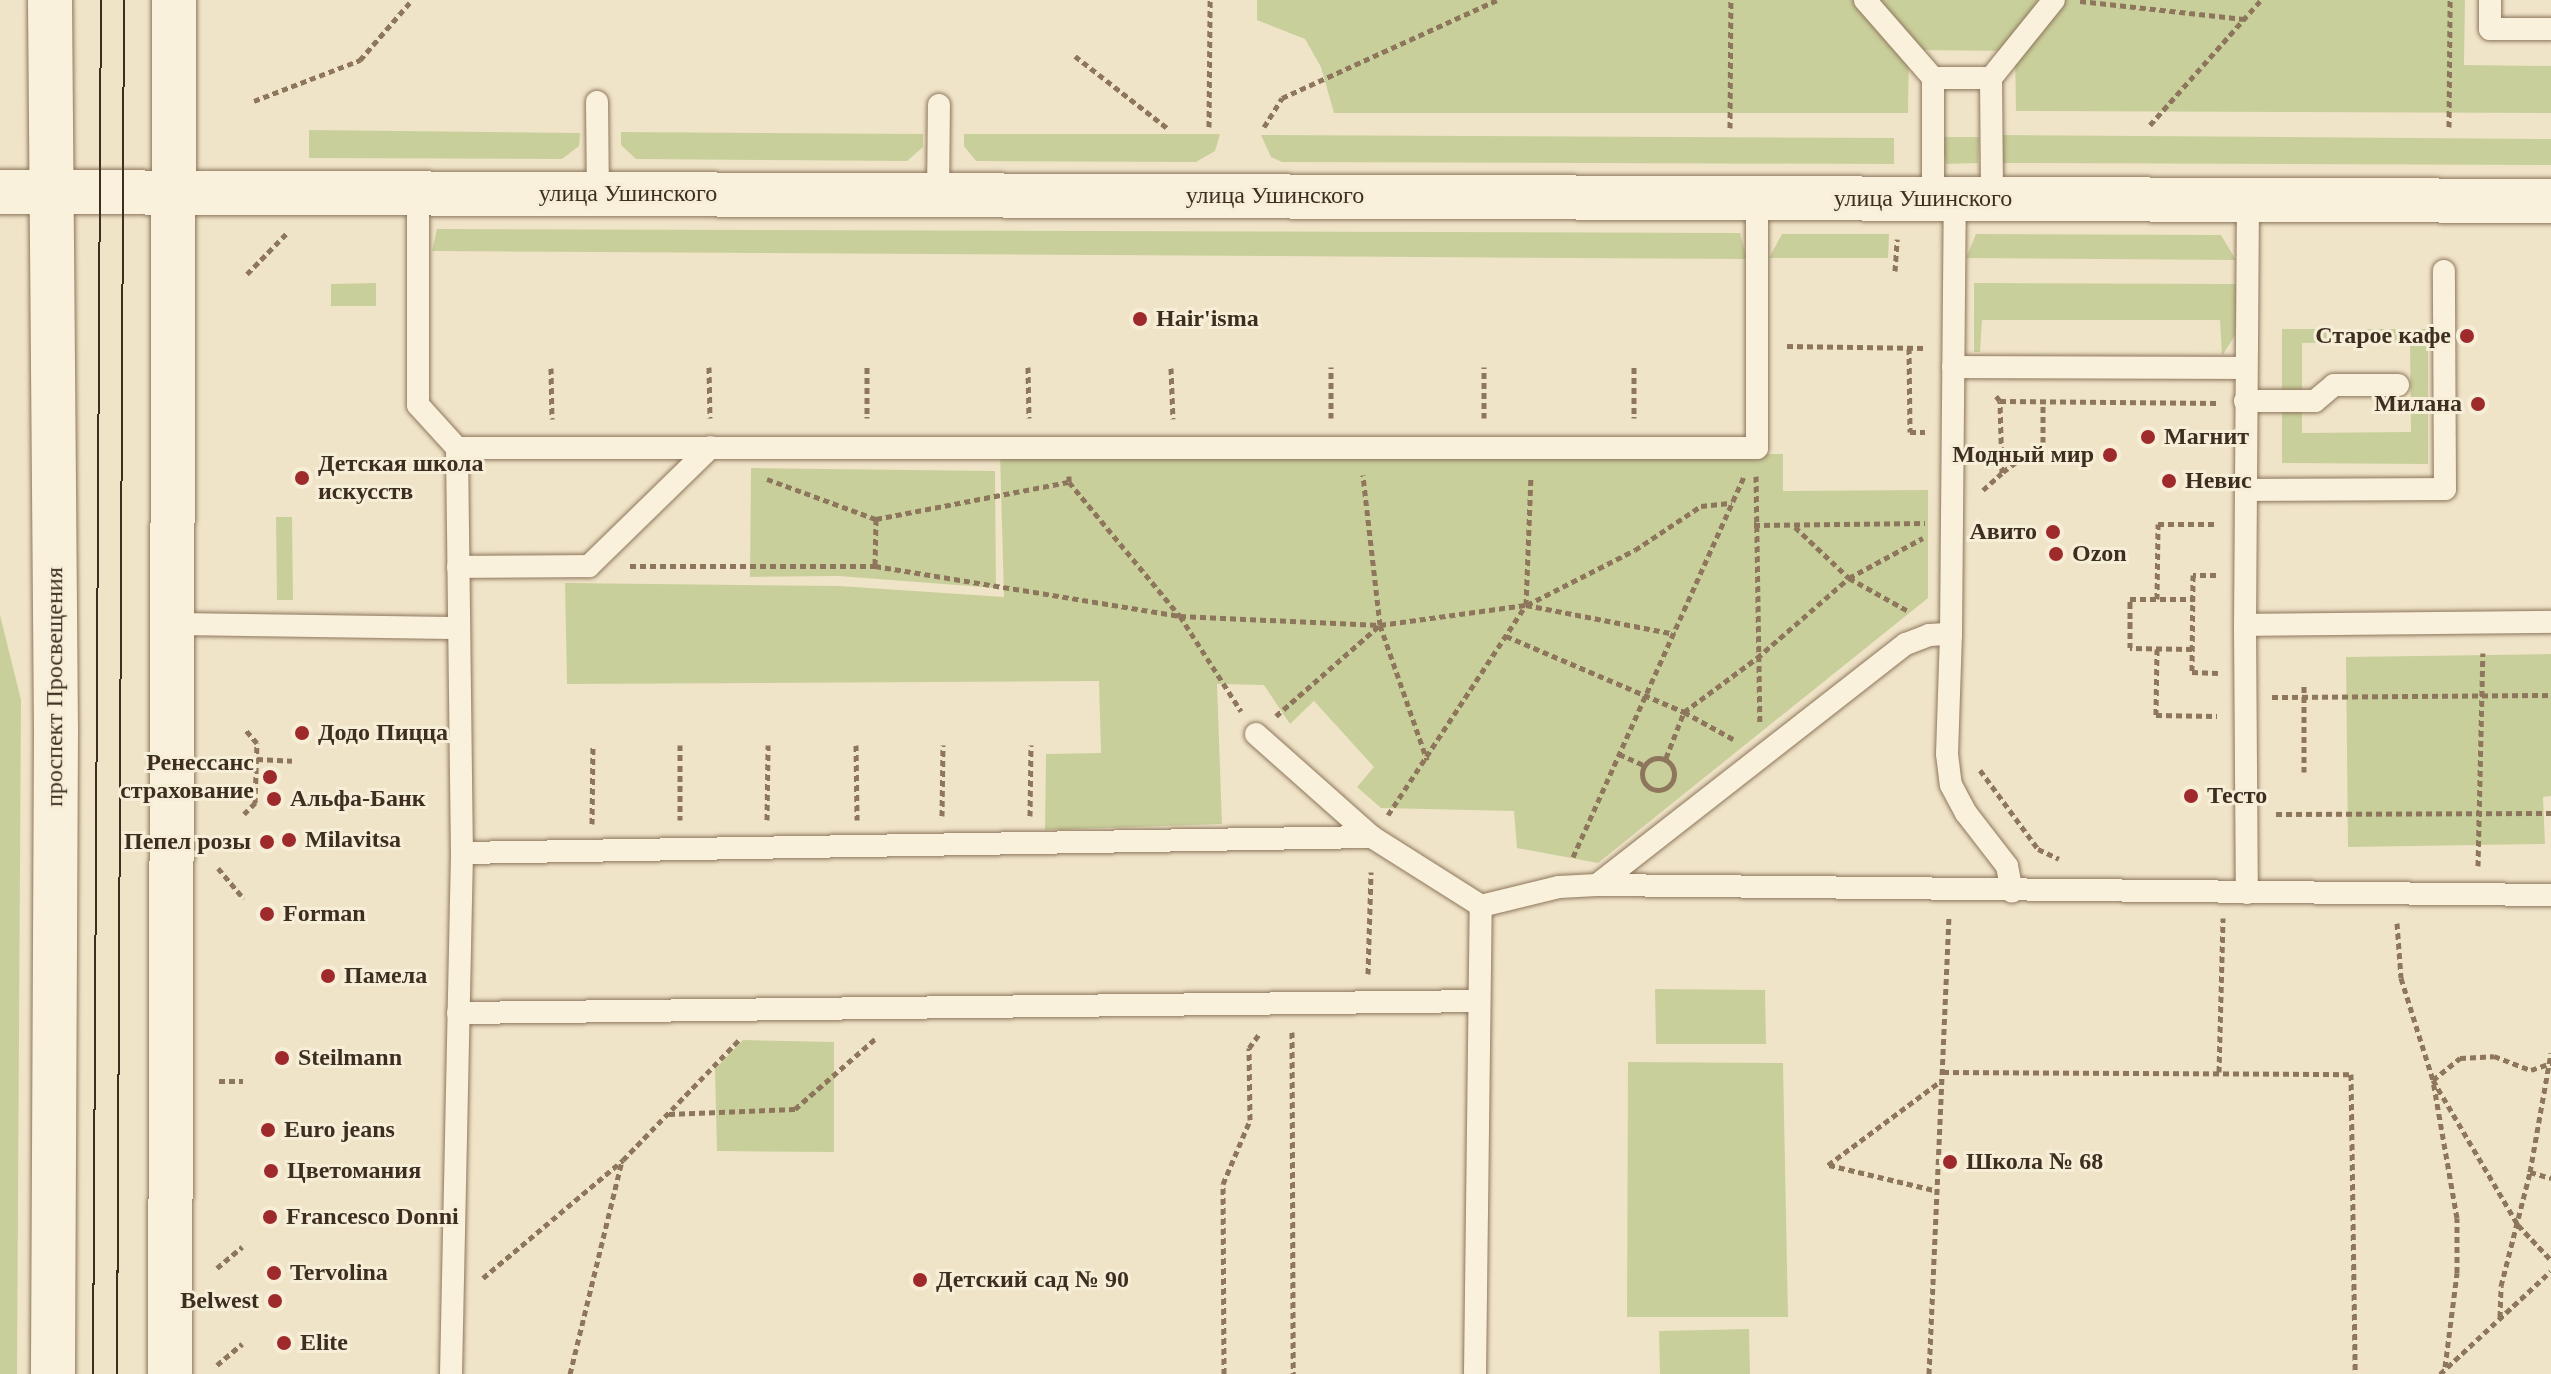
<!DOCTYPE html>
<meta charset="utf-8">
<style>
body{margin:0}
#map{position:relative;width:2551px;height:1374px;overflow:hidden;background:#f0e4c8;font-family:Georgia,serif}
div>[style]{position:absolute}
[style*='--x']{left:calc(var(--x)*1px);top:calc(var(--y)*1px);width:calc(var(--w)*1px);rotate:calc(var(--a)*1deg)}
.green>*{inset:0;background:#c9cf9b}
.path>*{height:5px;margin-top:-2.5px;transform-origin:0;background:repeating-linear-gradient(90deg,#8d765c 0 6px,transparent 0 10px)}
.path>.ring{margin:-2.5px;padding:0;box-sizing:content-box;background:none;border:5px solid #8d765c;border-radius:50%}
.roads{filter:drop-shadow(0 0 2px #8d765c) drop-shadow(0 0 2px #8d765c)}
.lane>*{height:22px;margin:-11px;padding:0 11px;transform-origin:11px;border-radius:11px;background:#faf1dc}
.secondary>*{height:44px;margin:-22px;padding:0 22px;transform-origin:22px;border-radius:22px;background:#faf1dc}
.tram>*{height:2px;margin:-1px;padding:0 1px;transform-origin:1px;border-radius:1px;background:#3d2e20}
.dots>*{width:22px;height:22px;translate:-50% -50%;box-sizing:border-box;border:4px solid #f7eed8;border-radius:50%}
span{translate:-50% -50%;white-space:nowrap;text-align:center;line-height:1.15;-webkit-text-stroke:6px #f7eed8;paint-order:stroke}
.street-label{font-size:24px;color:#3d2e20}
.poi-label{font-size:24px;color:#3d2e20;font-weight:700}
.left{translate:0 -50%;text-align:left}
.right{translate:-100% -50%;text-align:right}
</style>
<div id="map">
<div class="green">
<div style="clip-path:polygon(1257px 0,2465px 0,2464px 65px,2551px 66px,2551px 113px,2016px 111px,2015px 51px,1909px 50px,1908px 113px,1334px 113px,1321px 67px,1305px 39px,1257px 20px)"></div>
<div style="clip-path:polygon(309px 130px,580px 133px,579px 146px,562px 159px,309px 158px)"></div>
<div style="clip-path:polygon(621px 132px,923px 134px,923px 147px,907px 161px,636px 159px,621px 145px)"></div>
<div style="clip-path:polygon(964px 134px,1220px 134px,1215px 151px,1196px 162px,976px 161px,964px 146px)"></div>
<div style="clip-path:polygon(1261px 135px,1894px 138px,1894px 164px,1282px 162px,1271px 157px)"></div>
<div style="clip-path:polygon(2001px 135px,2551px 139px,2551px 165px,2003px 163px)"></div>
<div style="clip-path:polygon(1941px 137px,1979px 137px,1978px 163px,1946px 164px)"></div>
<div style="clip-path:polygon(437px 229px,1740px 233px,1747px 259px,432px 251px)"></div>
<div style="clip-path:polygon(1782px 234px,1889px 234px,1888px 258px,1769px 258px)"></div>
<div style="clip-path:polygon(1976px 234px,2221px 235px,2236px 260px,1966px 258px)"></div>
<div style="clip-path:polygon(376px 283px,376px 306px,331px 306px,331px 284px)"></div>
<div style="clip-path:polygon(1974px 283px,2237px 284px,2235px 335px,2222px 356px,2220px 320px,1982px 320px,1980px 352px,1974px 352px)"></div>
<div style="clip-path:polygon(evenodd,2282px 329px,2428px 329px,2428px 464px,2282px 463px,2282px 329px,2410px 341px,2411px 432px,2302px 433px,2302px 343px,2410px 341px)"></div>
<div style="clip-path:polygon(1000px 454px,1783px 454px,1783px 491px,1928px 490px,1928px 598px,1598px 863px,1517px 848px,1514px 811px,1381px 808px,1357px 787px,1374px 767px,1314px 701px,1290px 724px,1264px 685px,1217px 684px,1222px 824px,1045px 830px,1046px 754px,1101px 753px,1099px 681px,567px 684px,565px 583px,839px 586px,1004px 597px)"></div>
<div style="clip-path:polygon(751px 468px,995px 471px,996px 588px,838px 576px,750px 577px)"></div>
<div style="clip-path:polygon(276px 517px,292px 517px,293px 600px,277px 600px)"></div>
<div style="clip-path:polygon(0 615px,21px 700px,17px 1374px,0 1374px)"></div>
<div style="clip-path:polygon(2551px 654px,2551px 796px,2543px 797px,2545px 844px,2348px 847px,2346px 657px)"></div>
<div style="clip-path:polygon(1655px 989px,1765px 990px,1766px 1044px,1656px 1044px)"></div>
<div style="clip-path:polygon(743px 1040px,834px 1042px,834px 1152px,717px 1151px,715px 1069px)"></div>
<div style="clip-path:polygon(1628px 1062px,1783px 1063px,1788px 1317px,1627px 1317px)"></div>
<div style="clip-path:polygon(1749px 1329px,1750px 1374px,1660px 1374px,1659px 1331px)"></div>
</div>
<div class="path">
<div style="--x:2080;--y:1;--w:165;--a:6.3"></div>
<div style="--x:1075;--y:56;--w:117;--a:38"></div>
<div style="--x:254;--y:101;--w:114;--a:-21.1"></div>
<div style="--x:360;--y:60;--w:79;--a:-49.1"></div>
<div style="--x:2150;--y:125;--w:167;--a:-48.4"></div>
<div style="--x:1209;--y:127;--w:127;--a:-89.5"></div>
<div style="--x:1264;--y:127;--w:34;--a:-58"></div>
<div style="--x:1282;--y:98;--w:236;--a:-24.5"></div>
<div style="--x:2449;--y:127;--w:127;--a:-89.5"></div>
<div style="--x:1730;--y:128;--w:128;--a:-89.6"></div>
<div style="--x:1895;--y:271;--w:32;--a:-86"></div>
<div style="--x:247;--y:274;--w:59;--a:-45.7"></div>
<div style="--x:1787;--y:346;--w:138;--a:0.8"></div>
<div style="--x:1909;--y:348;--w:84;--a:89.3"></div>
<div style="--x:1910;--y:432;--w:15;--a:0"></div>
<div style="--x:709;--y:367;--w:51;--a:88.9"></div>
<div style="--x:867;--y:367;--w:51;--a:90"></div>
<div style="--x:1028;--y:367;--w:51;--a:88.9"></div>
<div style="--x:1634;--y:367;--w:51;--a:90"></div>
<div style="--x:551;--y:368;--w:51;--a:88.9"></div>
<div style="--x:1171;--y:368;--w:51;--a:87.8"></div>
<div style="--x:1996;--y:396;--w:6;--a:51"></div>
<div style="--x:2000;--y:401;--w:219;--a:0.5"></div>
<div style="--x:1331;--y:418;--w:51;--a:-90"></div>
<div style="--x:1484;--y:418;--w:51;--a:-90"></div>
<div style="--x:2003;--y:472;--w:50;--a:-36.9"></div>
<div style="--x:2043;--y:442;--w:40;--a:-90"></div>
<div style="--x:1069;--y:476;--w:6;--a:90"></div>
<div style="--x:1069;--y:482;--w:174;--a:50.4"></div>
<div style="--x:1180;--y:616;--w:113;--a:57.3"></div>
<div style="--x:1756;--y:476;--w:246;--a:89.1"></div>
<div style="--x:767;--y:479;--w:116;--a:20.2"></div>
<div style="--x:876;--y:519;--w:47;--a:91.2"></div>
<div style="--x:1983;--y:490;--w:25;--a:-42"></div>
<div style="--x:2002;--y:473;--w:72;--a:-91.6"></div>
<div style="--x:876;--y:519;--w:197;--a:-10.9"></div>
<div style="--x:1754;--y:525;--w:171;--a:-0.7"></div>
<div style="--x:1795;--y:527;--w:74;--a:43.4"></div>
<div style="--x:1849;--y:578;--w:68;--a:29.2"></div>
<div style="--x:630;--y:566;--w:245;--a:0"></div>
<div style="--x:875;--y:566;--w:309;--a:9.3"></div>
<div style="--x:1180;--y:616;--w:200;--a:2.6"></div>
<div style="--x:1380;--y:625;--w:151;--a:-96.5"></div>
<div style="--x:2216;--y:575;--w:23;--a:180"></div>
<div style="--x:2193;--y:575;--w:97;--a:90.6"></div>
<div style="--x:2192;--y:672;--w:26;--a:2"></div>
<div style="--x:2157;--y:599;--w:75;--a:-89.2"></div>
<div style="--x:2158;--y:524;--w:59;--a:0"></div>
<div style="--x:1527;--y:605;--w:121;--a:-27"></div>
<div style="--x:1635;--y:550;--w:79;--a:-33.7"></div>
<div style="--x:1701;--y:506;--w:31;--a:-6"></div>
<div style="--x:1380;--y:625;--w:143;--a:70.8"></div>
<div style="--x:1506;--y:636;--w:194;--a:23.1"></div>
<div style="--x:1684;--y:712;--w:58;--a:28.8"></div>
<div style="--x:2157;--y:649;--w:66;--a:90.9"></div>
<div style="--x:2156;--y:715;--w:61;--a:0.9"></div>
<div style="--x:2192;--y:649;--w:62;--a:-179.1"></div>
<div style="--x:2130;--y:648;--w:49;--a:-90"></div>
<div style="--x:2130;--y:599;--w:63;--a:0"></div>
<div style="--x:2272;--y:697;--w:279;--a:-0.4"></div>
<div style="--x:1276;--y:716;--w:138;--a:-41.2"></div>
<div style="--x:1380;--y:625;--w:147;--a:-7.8"></div>
<div style="--x:1526;--y:605;--w:129;--a:-87.8"></div>
<div style="--x:680;--y:745;--w:75;--a:90"></div>
<div style="--x:856;--y:745;--w:75;--a:89.2"></div>
<div style="--x:1619;--y:754;--w:27;--a:24"></div>
<div style="--x:1666;--y:758;--w:49;--a:-68.6"></div>
<div style="--x:1684;--y:712;--w:91;--a:-36.5"></div>
<div style="--x:1757;--y:658;--w:122;--a:-41"></div>
<div style="--x:1849;--y:578;--w:84;--a:-28.4"></div>
<div class="ring" style="left:1642px;top:758px;width:27px;height:27px"></div>
<div style="--x:257;--y:759;--w:35;--a:3"></div>
<div style="--x:1980;--y:770;--w:98;--a:53.7"></div>
<div style="--x:2038;--y:849;--w:23;--a:25"></div>
<div style="--x:2304;--y:772;--w:88;--a:-90"></div>
<div style="--x:244;--y:814;--w:16;--a:-45"></div>
<div style="--x:255;--y:803;--w:60;--a:-88.1"></div>
<div style="--x:257;--y:743;--w:18;--a:-131"></div>
<div style="--x:2276;--y:814;--w:275;--a:-0.2"></div>
<div style="--x:1388;--y:815;--w:251;--a:-56.7"></div>
<div style="--x:1526;--y:605;--w:152;--a:11"></div>
<div style="--x:942;--y:816;--w:71;--a:-89.2"></div>
<div style="--x:1030;--y:816;--w:71;--a:-89.2"></div>
<div style="--x:767;--y:820;--w:75;--a:-89.2"></div>
<div style="--x:592;--y:824;--w:79;--a:-89.3"></div>
<div style="--x:1573;--y:857;--w:418;--a:-65.8"></div>
<div style="--x:2478;--y:866;--w:213;--a:-88.7"></div>
<div style="--x:218;--y:868;--w:40;--a:50"></div>
<div style="--x:2397;--y:923;--w:55;--a:85.8"></div>
<div style="--x:2401;--y:978;--w:107;--a:72.6"></div>
<div style="--x:2433;--y:1080;--w:168;--a:59.6"></div>
<div style="--x:2518;--y:1225;--w:48;--a:46.7"></div>
<div style="--x:1368;--y:974;--w:102;--a:-88.3"></div>
<div style="--x:1292;--y:1032;--w:342;--a:89.8"></div>
<div style="--x:1943;--y:1072;--w:408;--a:0.3"></div>
<div style="--x:2351;--y:1074;--w:300;--a:89.2"></div>
<div style="--x:2219;--y:1072;--w:154;--a:-88.5"></div>
<div style="--x:219;--y:1081;--w:24;--a:0"></div>
<div style="--x:669;--y:1114;--w:126;--a:-2.3"></div>
<div style="--x:795;--y:1109;--w:108;--a:-41.2"></div>
<div style="--x:1828;--y:1165;--w:142;--a:-36.7"></div>
<div style="--x:1829;--y:1165;--w:112;--a:13.4"></div>
<div style="--x:2530;--y:1172;--w:22;--a:16"></div>
<div style="--x:217;--y:1268;--w:33;--a:-40"></div>
<div style="--x:483;--y:1278;--w:183;--a:-40.1"></div>
<div style="--x:623;--y:1160;--w:167;--a:-46"></div>
<div style="--x:2500;--y:1317;--w:31;--a:-88"></div>
<div style="--x:2501;--y:1286;--w:118;--a:-75.7"></div>
<div style="--x:2530;--y:1172;--w:121;--a:-80"></div>
<div style="--x:217;--y:1365;--w:33;--a:-40"></div>
<div style="--x:2445;--y:1367;--w:95;--a:-82.7"></div>
<div style="--x:2457;--y:1273;--w:55;--a:-90"></div>
<div style="--x:2457;--y:1218;--w:140;--a:-99.9"></div>
<div style="--x:2433;--y:1080;--w:35;--a:-39"></div>
<div style="--x:2460;--y:1058;--w:34;--a:-3"></div>
<div style="--x:2494;--y:1056;--w:40;--a:21"></div>
<div style="--x:2531;--y:1070;--w:21;--a:-19"></div>
<div style="--x:570;--y:1374;--w:219;--a:-76.3"></div>
<div style="--x:1224;--y:1374;--w:190;--a:-90.3"></div>
<div style="--x:1223;--y:1184;--w:69;--a:-67.1"></div>
<div style="--x:1250;--y:1120;--w:72;--a:-90.8"></div>
<div style="--x:1249;--y:1048;--w:17;--a:-54"></div>
<div style="--x:1929;--y:1374;--w:459;--a:-87.5"></div>
<div style="--x:2440;--y:1374;--w:151;--a:-42.9"></div>
</div>
<div class="roads">
<div class="lane">
<div style="--x:1865;--y:0;--w:103;--a:48.9"></div>
<div style="--x:1933;--y:78;--w:58;--a:0"></div>
<div style="--x:1991;--y:78;--w:121;--a:89.5"></div>
<div style="--x:2490;--y:0;--w:29;--a:90"></div>
<div style="--x:2490;--y:29;--w:61;--a:0"></div>
<div style="--x:1991;--y:78;--w:100;--a:-51.1"></div>
<div style="--x:597;--y:102;--w:92;--a:89.4"></div>
<div style="--x:418;--y:193;--w:212;--a:90"></div>
<div style="--x:418;--y:405;--w:58;--a:47.8"></div>
<div style="--x:457;--y:448;--w:405;--a:89.3"></div>
<div style="--x:462;--y:853;--w:521;--a:91.21"></div>
<div style="--x:938;--y:195;--w:90;--a:-89.4"></div>
<div style="--x:1933;--y:199;--w:121;--a:-90"></div>
<div style="--x:2248;--y:199;--w:426;--a:90.4"></div>
<div style="--x:2245;--y:625;--w:306;--a:-0.6"></div>
<div style="--x:1953;--y:367;--w:293;--a:0.2"></div>
<div style="--x:2245;--y:401;--w:70;--a:0"></div>
<div style="--x:2315;--y:401;--w:25;--a:-40"></div>
<div style="--x:2334;--y:385;--w:64;--a:0"></div>
<div style="--x:457;--y:448;--w:1300;--a:0"></div>
<div style="--x:1757;--y:448;--w:250;--a:-90"></div>
<div style="--x:2246;--y:490;--w:199;--a:-0.3"></div>
<div style="--x:2445;--y:489;--w:218;--a:-90.3"></div>
<div style="--x:458;--y:567;--w:131;--a:-0.4"></div>
<div style="--x:589;--y:566;--w:170;--a:-44.3"></div>
<div style="--x:172;--y:624;--w:286;--a:0.8"></div>
<div style="--x:2245;--y:625;--w:268;--a:89.6"></div>
<div style="--x:1951;--y:634;--w:120;--a:91.9"></div>
<div style="--x:1947;--y:754;--w:31;--a:83"></div>
<div style="--x:1951;--y:785;--w:32;--a:62"></div>
<div style="--x:1966;--y:813;--w:67;--a:52.3"></div>
<div style="--x:2007;--y:866;--w:26;--a:79"></div>
<div style="--x:1256;--y:734;--w:155;--a:41.6"></div>
<div style="--x:1372;--y:837;--w:129;--a:32.3"></div>
<div style="--x:462;--y:853;--w:910;--a:-1.01"></div>
<div style="--x:1597;--y:885;--w:954;--a:0.6"></div>
<div style="--x:458;--y:1013;--w:1020;--a:-0.67"></div>
<div style="--x:1475;--y:1374;--w:468;--a:-89.3"></div>
<div style="--x:1481;--y:906;--w:80;--a:-13.7"></div>
<div style="--x:1559;--y:887;--w:38;--a:-3"></div>
<div style="--x:1597;--y:885;--w:392;--a:-38"></div>
<div style="--x:1906;--y:644;--w:25;--a:-21"></div>
<div style="--x:1929;--y:635;--w:22;--a:-3"></div>
<div style="--x:1951;--y:634;--w:435;--a:-89.5"></div>
</div>
<div class="secondary">
<div style="--x:50;--y:0;--w:730;--a:89.53"></div>
<div style="--x:56;--y:730;--w:644;--a:90.27"></div>
<div style="--x:0;--y:192;--w:2551;--a:0.2"></div>
<div style="--x:170;--y:1374;--w:1374;--a:-89.83"></div>
</div>
</div>
<div class="tram">
<div style="--x:93;--y:1374;--w:1374;--a:-89.67"></div>
<div style="--x:117;--y:1374;--w:1374;--a:-89.71"></div>
</div>
<div class="dots">
<div style="left:1140px;top:319px;background:#9e2a2b"></div>
<div style="left:2467px;top:336px;background:#9e2a2b"></div>
<div style="left:2478px;top:404px;background:#9e2a2b"></div>
<div style="left:2148px;top:437px;background:#9e2a2b"></div>
<div style="left:2110px;top:455px;background:#9e2a2b"></div>
<div style="left:302px;top:478px;background:#9e2a2b"></div>
<div style="left:2169px;top:481px;background:#9e2a2b"></div>
<div style="left:2053px;top:532px;background:#9e2a2b"></div>
<div style="left:2056px;top:554px;background:#9e2a2b"></div>
<div style="left:302px;top:733px;background:#9e2a2b"></div>
<div style="left:270px;top:777px;background:#9e2a2b"></div>
<div style="left:2191px;top:796px;background:#9e2a2b"></div>
<div style="left:274px;top:799px;background:#9e2a2b"></div>
<div style="left:289px;top:840px;background:#9e2a2b"></div>
<div style="left:267px;top:842px;background:#9e2a2b"></div>
<div style="left:267px;top:914px;background:#9e2a2b"></div>
<div style="left:328px;top:976px;background:#9e2a2b"></div>
<div style="left:282px;top:1058px;background:#9e2a2b"></div>
<div style="left:268px;top:1130px;background:#9e2a2b"></div>
<div style="left:1950px;top:1162px;background:#9e2a2b"></div>
<div style="left:271px;top:1171px;background:#9e2a2b"></div>
<div style="left:270px;top:1217px;background:#9e2a2b"></div>
<div style="left:274px;top:1273px;background:#9e2a2b"></div>
<div style="left:920px;top:1280px;background:#9e2a2b"></div>
<div style="left:275px;top:1301px;background:#9e2a2b"></div>
<div style="left:284px;top:1343px;background:#9e2a2b"></div>
</div>
<div class="street-label">
<span style="left:628px;top:194px">улица Ушинского</span>
<span style="left:1275px;top:196px">улица Ушинского</span>
<span style="left:1923px;top:199px">улица Ушинского</span>
<span style="left:55px;top:687px;rotate:-90deg">проспект Просвещения</span>
</div>
<div class="poi-label">
<span class="left" style="left:1156px;top:319px">Hair'isma</span>
<span class="right" style="left:2451px;top:336px">Старое кафе</span>
<span class="right" style="left:2462px;top:404px">Милана</span>
<span class="left" style="left:2164px;top:437px">Магнит</span>
<span class="right" style="left:2094px;top:455px">Модный мир</span>
<span class="left" style="left:318px;top:478px">Детская школа<br>искусств</span>
<span class="left" style="left:2185px;top:481px">Невис</span>
<span class="right" style="left:2037px;top:532px">Авито</span>
<span class="left" style="left:2072px;top:554px">Ozon</span>
<span class="left" style="left:318px;top:733px">Додо Пицца</span>
<span class="right" style="left:254px;top:777px">Ренессанс<br>страхование</span>
<span class="left" style="left:2207px;top:796px">Тесто</span>
<span class="left" style="left:290px;top:799px">Альфа-Банк</span>
<span class="left" style="left:305px;top:840px">Milavitsa</span>
<span class="right" style="left:251px;top:842px">Пепел розы</span>
<span class="left" style="left:283px;top:914px">Forman</span>
<span class="left" style="left:344px;top:976px">Памела</span>
<span class="left" style="left:298px;top:1058px">Steilmann</span>
<span class="left" style="left:284px;top:1130px">Euro jeans</span>
<span class="left" style="left:1966px;top:1162px">Школа № 68</span>
<span class="left" style="left:287px;top:1171px">Цветомания</span>
<span class="left" style="left:286px;top:1217px">Francesco Donni</span>
<span class="left" style="left:290px;top:1273px">Tervolina</span>
<span class="left" style="left:936px;top:1280px">Детский сад № 90</span>
<span class="right" style="left:259px;top:1301px">Belwest</span>
<span class="left" style="left:300px;top:1343px">Elite</span>
</div>
</div>
